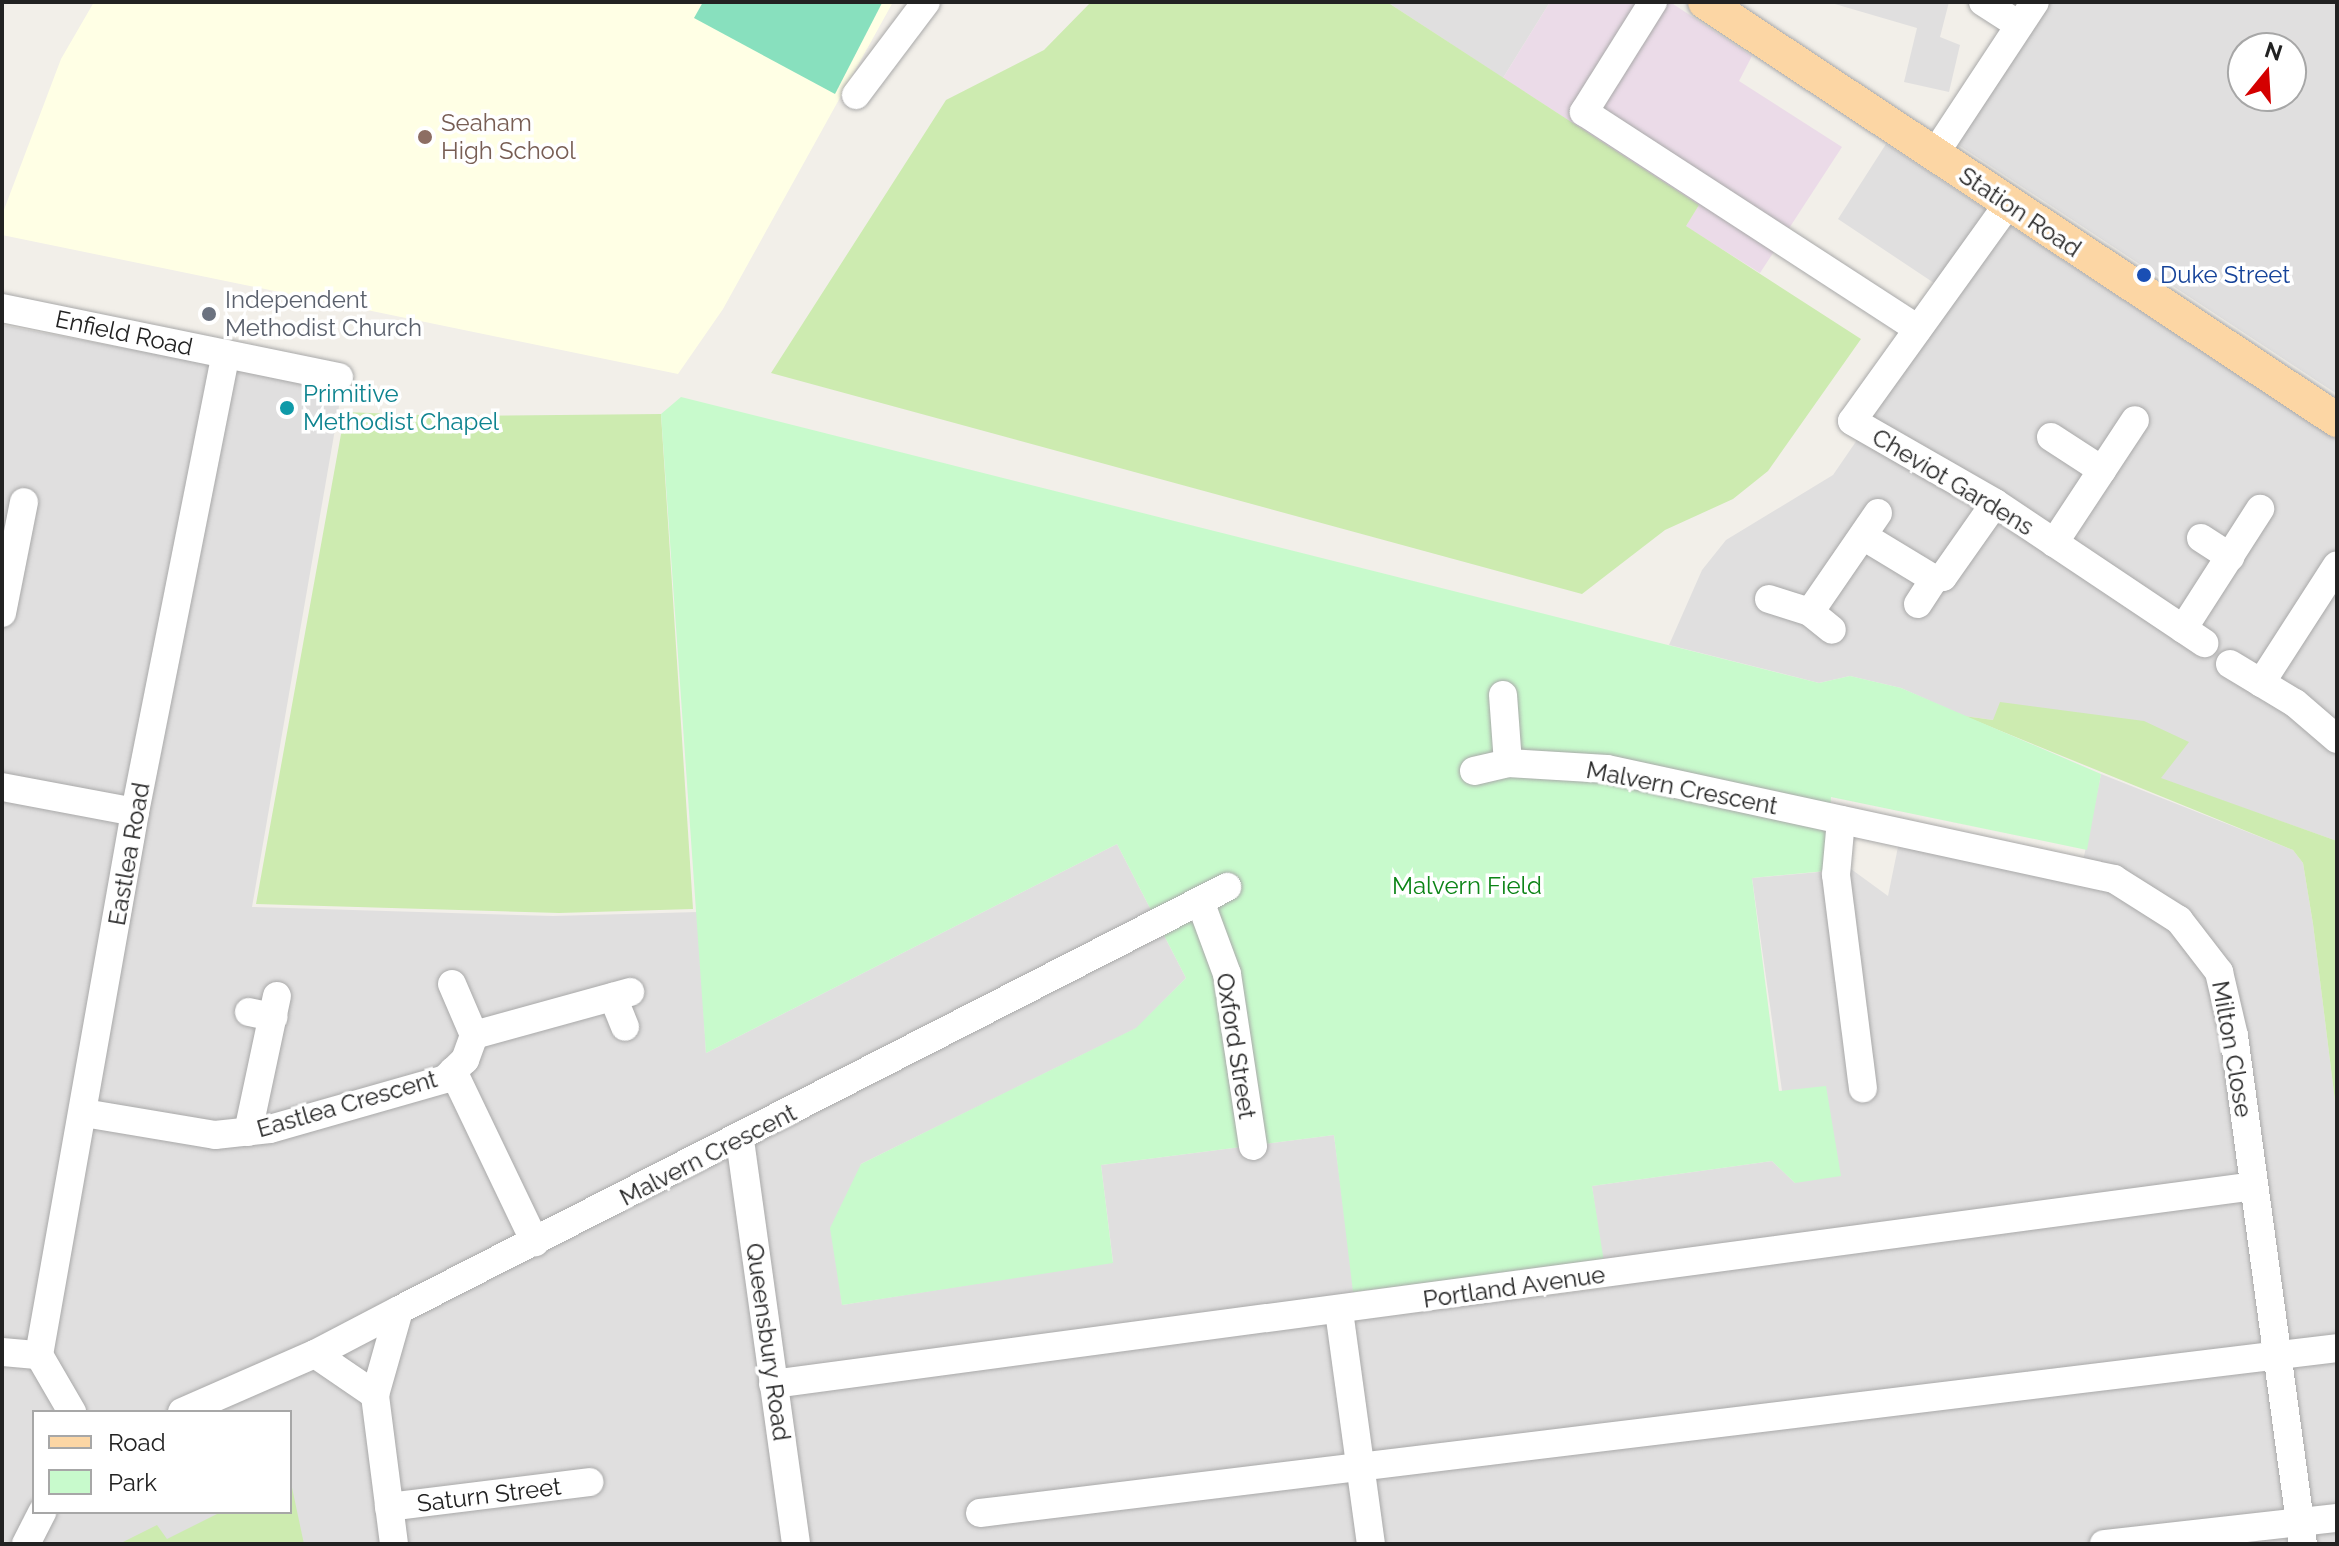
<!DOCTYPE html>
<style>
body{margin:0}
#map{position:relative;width:2339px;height:1546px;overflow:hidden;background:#f2efe9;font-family:Raleway,sans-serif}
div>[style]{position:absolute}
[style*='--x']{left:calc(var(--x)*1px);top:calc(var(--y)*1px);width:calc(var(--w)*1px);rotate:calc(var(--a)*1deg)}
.residential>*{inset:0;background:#e0dfdf}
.industrial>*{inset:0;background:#ebdbe8}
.education>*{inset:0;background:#ffffe5}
.grass>*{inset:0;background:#cdebb0}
.park>*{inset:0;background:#c8facc}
.pitch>*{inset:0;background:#88e0be}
.roads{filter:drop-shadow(0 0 2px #a9a9a9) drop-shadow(0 0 2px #a9a9a9)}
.minor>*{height:28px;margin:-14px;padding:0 14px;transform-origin:14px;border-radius:14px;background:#fff}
.major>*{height:34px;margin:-17px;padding:0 17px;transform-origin:17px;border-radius:17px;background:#fcd6a4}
.dots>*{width:22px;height:22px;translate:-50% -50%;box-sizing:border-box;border:4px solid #fff;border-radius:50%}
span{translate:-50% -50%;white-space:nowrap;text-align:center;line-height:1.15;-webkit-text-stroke:7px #fff;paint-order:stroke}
.education-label{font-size:24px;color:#785e54}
.left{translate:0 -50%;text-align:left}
.street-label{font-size:24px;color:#222}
.transit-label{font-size:24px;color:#164399}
.worship-label{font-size:24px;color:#5b616d}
.culture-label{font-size:24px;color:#0d838f}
.park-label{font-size:24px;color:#0c8416}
.frame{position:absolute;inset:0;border:4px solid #222;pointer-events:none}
.legend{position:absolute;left:32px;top:1410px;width:260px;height:104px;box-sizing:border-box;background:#fff;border:2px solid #a7a7a7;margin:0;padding:10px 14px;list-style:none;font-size:24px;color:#222}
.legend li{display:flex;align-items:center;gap:16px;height:40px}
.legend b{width:40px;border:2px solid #a7a7a7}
.north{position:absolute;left:2227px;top:32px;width:80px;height:80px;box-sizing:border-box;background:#fff;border:2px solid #a7a7a7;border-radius:50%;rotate:18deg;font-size:22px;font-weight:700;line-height:32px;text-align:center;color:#222}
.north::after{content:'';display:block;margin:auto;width:28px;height:36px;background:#d40000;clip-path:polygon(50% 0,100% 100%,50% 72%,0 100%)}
</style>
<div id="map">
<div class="residential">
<div style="clip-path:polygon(1387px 2px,1550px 2px,1503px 78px)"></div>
<div style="clip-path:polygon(1828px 2px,1949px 2px,1940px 37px,1960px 45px,1949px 92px,1904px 82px,1917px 28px)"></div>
<div style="clip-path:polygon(evenodd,2015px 2px,2337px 2px,2337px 394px,1957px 144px,2039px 17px,2015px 2px,2243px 48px,2291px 48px,2291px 96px,2243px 96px,2243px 48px)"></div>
<div style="clip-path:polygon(1886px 144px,2337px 440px,2337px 841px,1993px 720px,1964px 716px,1901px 688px,1850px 676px,1819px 683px,1669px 645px,1702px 570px,1726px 540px,1833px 475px,1955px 297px,1838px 219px)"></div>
<div style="clip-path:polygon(evenodd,2px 325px,342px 389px,252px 907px,553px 916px,698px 912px,706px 1053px,1117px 844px,1186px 978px,1137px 1028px,861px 1164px,839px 1278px,842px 1305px,1113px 1262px,1101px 1165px,1334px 1135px,1358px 1320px,1606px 1288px,1592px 1186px,1772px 1161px,1795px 1183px,1752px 878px,1851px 869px,1888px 896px,1899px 842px,2079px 881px,2101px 774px,2293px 850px,2303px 863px,2313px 924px,2337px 1117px,2337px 1544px,2px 1544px,2px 325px,34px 1412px,290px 1412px,290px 1512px,34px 1512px,34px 1412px)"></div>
</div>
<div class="industrial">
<div style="clip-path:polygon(1550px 2px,1670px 2px,1752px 56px,1739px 81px,1842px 147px,1760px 273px,1685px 226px,1699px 205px,1503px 78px)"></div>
</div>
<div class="education">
<div style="clip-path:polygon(94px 2px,893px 2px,723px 309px,678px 374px,2px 235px,2px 215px,61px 59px)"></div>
</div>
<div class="grass">
<div style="clip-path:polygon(1091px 2px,1387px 2px,1699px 205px,1686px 226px,1861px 339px,1768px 471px,1733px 499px,1665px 530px,1582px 594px,771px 373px,946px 100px,1044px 50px)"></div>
<div style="clip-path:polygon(345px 412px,446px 416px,661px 414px,693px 909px,559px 913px,256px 904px)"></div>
<div style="clip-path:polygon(2000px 702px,2144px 721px,2189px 742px,2161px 778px,2337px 841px,2337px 1117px,2313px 924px,2303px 863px,2293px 850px,1964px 716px,1993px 720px)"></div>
<div style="clip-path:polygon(290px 1478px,304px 1544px,119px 1544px,157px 1525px,167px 1539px,221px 1512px,290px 1512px)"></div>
</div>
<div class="park">
<div style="clip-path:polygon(681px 397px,1819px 683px,1850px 676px,1901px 688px,2101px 774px,2087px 850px,1831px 797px,1826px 871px,1752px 878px,1779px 1091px,1826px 1086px,1841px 1176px,1795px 1183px,1772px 1161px,1592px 1186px,1604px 1262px,1353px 1292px,1334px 1135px,1101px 1165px,1113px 1263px,842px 1305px,830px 1228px,861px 1164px,1136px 1028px,1186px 978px,1117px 844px,706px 1053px,661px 414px)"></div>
</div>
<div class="pitch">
<div style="clip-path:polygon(703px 2px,881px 2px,882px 3px,835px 94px,694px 18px)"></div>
</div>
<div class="roads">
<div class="minor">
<div style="--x:1653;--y:2;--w:130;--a:122.1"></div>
<div style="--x:1584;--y:112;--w:398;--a:33"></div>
<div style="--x:1983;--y:2;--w:43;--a:32.6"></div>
<div style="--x:856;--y:95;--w:116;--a:-53"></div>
<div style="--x:1934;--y:155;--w:183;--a:-56.6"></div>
<div style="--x:2008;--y:204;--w:267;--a:125.7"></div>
<div style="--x:1852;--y:421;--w:165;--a:29.8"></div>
<div style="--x:1995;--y:503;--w:252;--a:33.8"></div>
<div style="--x:2;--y:308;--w:344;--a:11.6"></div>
<div style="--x:2051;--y:437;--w:61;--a:32.9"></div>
<div style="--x:1863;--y:536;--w:83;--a:31.2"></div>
<div style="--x:1934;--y:579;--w:9;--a:-13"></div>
<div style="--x:1943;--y:577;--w:90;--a:-54.9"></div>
<div style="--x:2201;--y:538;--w:35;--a:33"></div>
<div style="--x:2054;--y:543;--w:147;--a:-56.6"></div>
<div style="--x:1769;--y:599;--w:43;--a:17.6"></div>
<div style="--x:1810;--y:612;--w:28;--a:39"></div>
<div style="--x:1918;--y:604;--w:30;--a:-57"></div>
<div style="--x:1810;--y:612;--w:120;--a:-55.5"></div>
<div style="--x:2;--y:613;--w:113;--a:-78.8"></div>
<div style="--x:2183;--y:629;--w:143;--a:-57.3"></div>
<div style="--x:2230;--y:664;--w:76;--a:31"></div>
<div style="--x:2295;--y:703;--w:55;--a:40.6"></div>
<div style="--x:2261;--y:683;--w:140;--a:-57.2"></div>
<div style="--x:1503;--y:695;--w:68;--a:85.8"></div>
<div style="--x:1474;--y:771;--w:35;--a:-13"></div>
<div style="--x:1508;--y:763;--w:99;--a:3.5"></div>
<div style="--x:1607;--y:769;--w:519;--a:12.24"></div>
<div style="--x:2114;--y:879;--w:77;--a:32.2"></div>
<div style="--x:2179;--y:920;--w:66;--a:52.4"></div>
<div style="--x:2219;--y:972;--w:66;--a:76.8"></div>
<div style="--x:2234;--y:1036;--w:513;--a:82.27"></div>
<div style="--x:2;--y:787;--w:135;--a:10.6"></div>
<div style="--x:1841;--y:820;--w:55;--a:95.2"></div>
<div style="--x:1836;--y:875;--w:215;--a:82.8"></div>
<div style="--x:1200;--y:901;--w:78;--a:69.7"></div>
<div style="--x:1227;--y:974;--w:174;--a:81.4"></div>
<div style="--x:452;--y:984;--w:56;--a:66.7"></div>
<div style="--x:613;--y:997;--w:32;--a:68"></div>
<div style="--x:249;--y:1012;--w:25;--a:12"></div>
<div style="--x:453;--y:1071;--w:190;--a:64.4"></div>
<div style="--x:84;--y:1113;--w:133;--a:9.5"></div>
<div style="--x:215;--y:1135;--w:55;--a:-6.2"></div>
<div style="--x:270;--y:1129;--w:182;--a:-15.9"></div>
<div style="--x:445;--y:1079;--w:28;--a:-44"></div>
<div style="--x:465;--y:1060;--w:27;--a:-70"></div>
<div style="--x:474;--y:1035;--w:162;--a:-15.4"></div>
<div style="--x:248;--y:1132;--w:139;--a:-78"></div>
<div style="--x:740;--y:1140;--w:408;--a:82.1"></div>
<div style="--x:1339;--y:1311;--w:235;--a:82.2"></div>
<div style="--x:2;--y:1352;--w:37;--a:5"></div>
<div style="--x:315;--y:1354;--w:73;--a:34.3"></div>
<div style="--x:39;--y:1355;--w:551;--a:-79.97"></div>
<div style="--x:135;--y:812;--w:467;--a:-78.8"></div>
<div style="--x:39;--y:1355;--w:66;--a:59.9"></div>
<div style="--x:773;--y:1384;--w:1494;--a:-7.61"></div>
<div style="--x:182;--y:1412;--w:145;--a:-23.6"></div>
<div style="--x:315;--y:1354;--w:95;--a:-27.6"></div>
<div style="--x:389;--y:1507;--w:202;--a:-7.1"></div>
<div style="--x:980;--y:1513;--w:1367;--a:-6.93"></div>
<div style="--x:26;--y:1544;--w:36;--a:-63"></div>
<div style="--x:394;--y:1544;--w:150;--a:-97.3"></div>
<div style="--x:375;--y:1395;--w:88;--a:-74.2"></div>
<div style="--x:399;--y:1310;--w:930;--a:-27.06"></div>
<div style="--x:2104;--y:1544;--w:234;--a:-6.4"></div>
</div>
<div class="major">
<div style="--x:1705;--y:2;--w:758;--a:33.48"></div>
</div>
</div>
<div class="dots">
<div style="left:425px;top:137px;background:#8d6e63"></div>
<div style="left:2144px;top:275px;background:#1a4fb4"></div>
<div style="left:209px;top:314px;background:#6b7280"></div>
<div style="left:287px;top:408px;background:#0f9aa8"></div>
</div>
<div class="education-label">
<span class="left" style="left:441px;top:137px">Seaham<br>High School</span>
</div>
<div class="street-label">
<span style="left:2020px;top:212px;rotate:34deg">Station Road</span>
<span style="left:124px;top:333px;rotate:12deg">Enfield Road</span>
<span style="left:1953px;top:482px;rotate:31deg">Cheviot Gardens</span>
<span style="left:1682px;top:788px;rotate:11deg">Malvern Crescent</span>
<span style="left:129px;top:854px;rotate:-80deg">Eastlea Road</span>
<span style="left:1236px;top:1046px;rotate:81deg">Oxford Street</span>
<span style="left:2232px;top:1049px;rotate:80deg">Milton Close</span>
<span style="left:347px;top:1104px;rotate:-16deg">Eastlea Crescent</span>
<span style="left:708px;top:1155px;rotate:-27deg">Malvern Crescent</span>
<span style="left:1514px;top:1287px;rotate:-8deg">Portland Avenue</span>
<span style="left:768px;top:1342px;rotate:82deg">Queensbury Road</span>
<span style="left:489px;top:1495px;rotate:-7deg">Saturn Street</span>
</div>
<div class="transit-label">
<span class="left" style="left:2160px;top:275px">Duke Street</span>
</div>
<div class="worship-label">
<span class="left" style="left:225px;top:314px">Independent<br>Methodist Church</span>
</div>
<div class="culture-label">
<span class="left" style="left:303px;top:408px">Primitive<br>Methodist Chapel</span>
</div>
<div class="park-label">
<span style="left:1467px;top:886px">Malvern Field</span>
</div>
<div class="frame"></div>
<ul class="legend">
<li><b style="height:10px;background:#fcd6a4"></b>Road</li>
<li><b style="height:22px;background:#c8facc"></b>Park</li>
</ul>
<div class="north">N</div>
</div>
